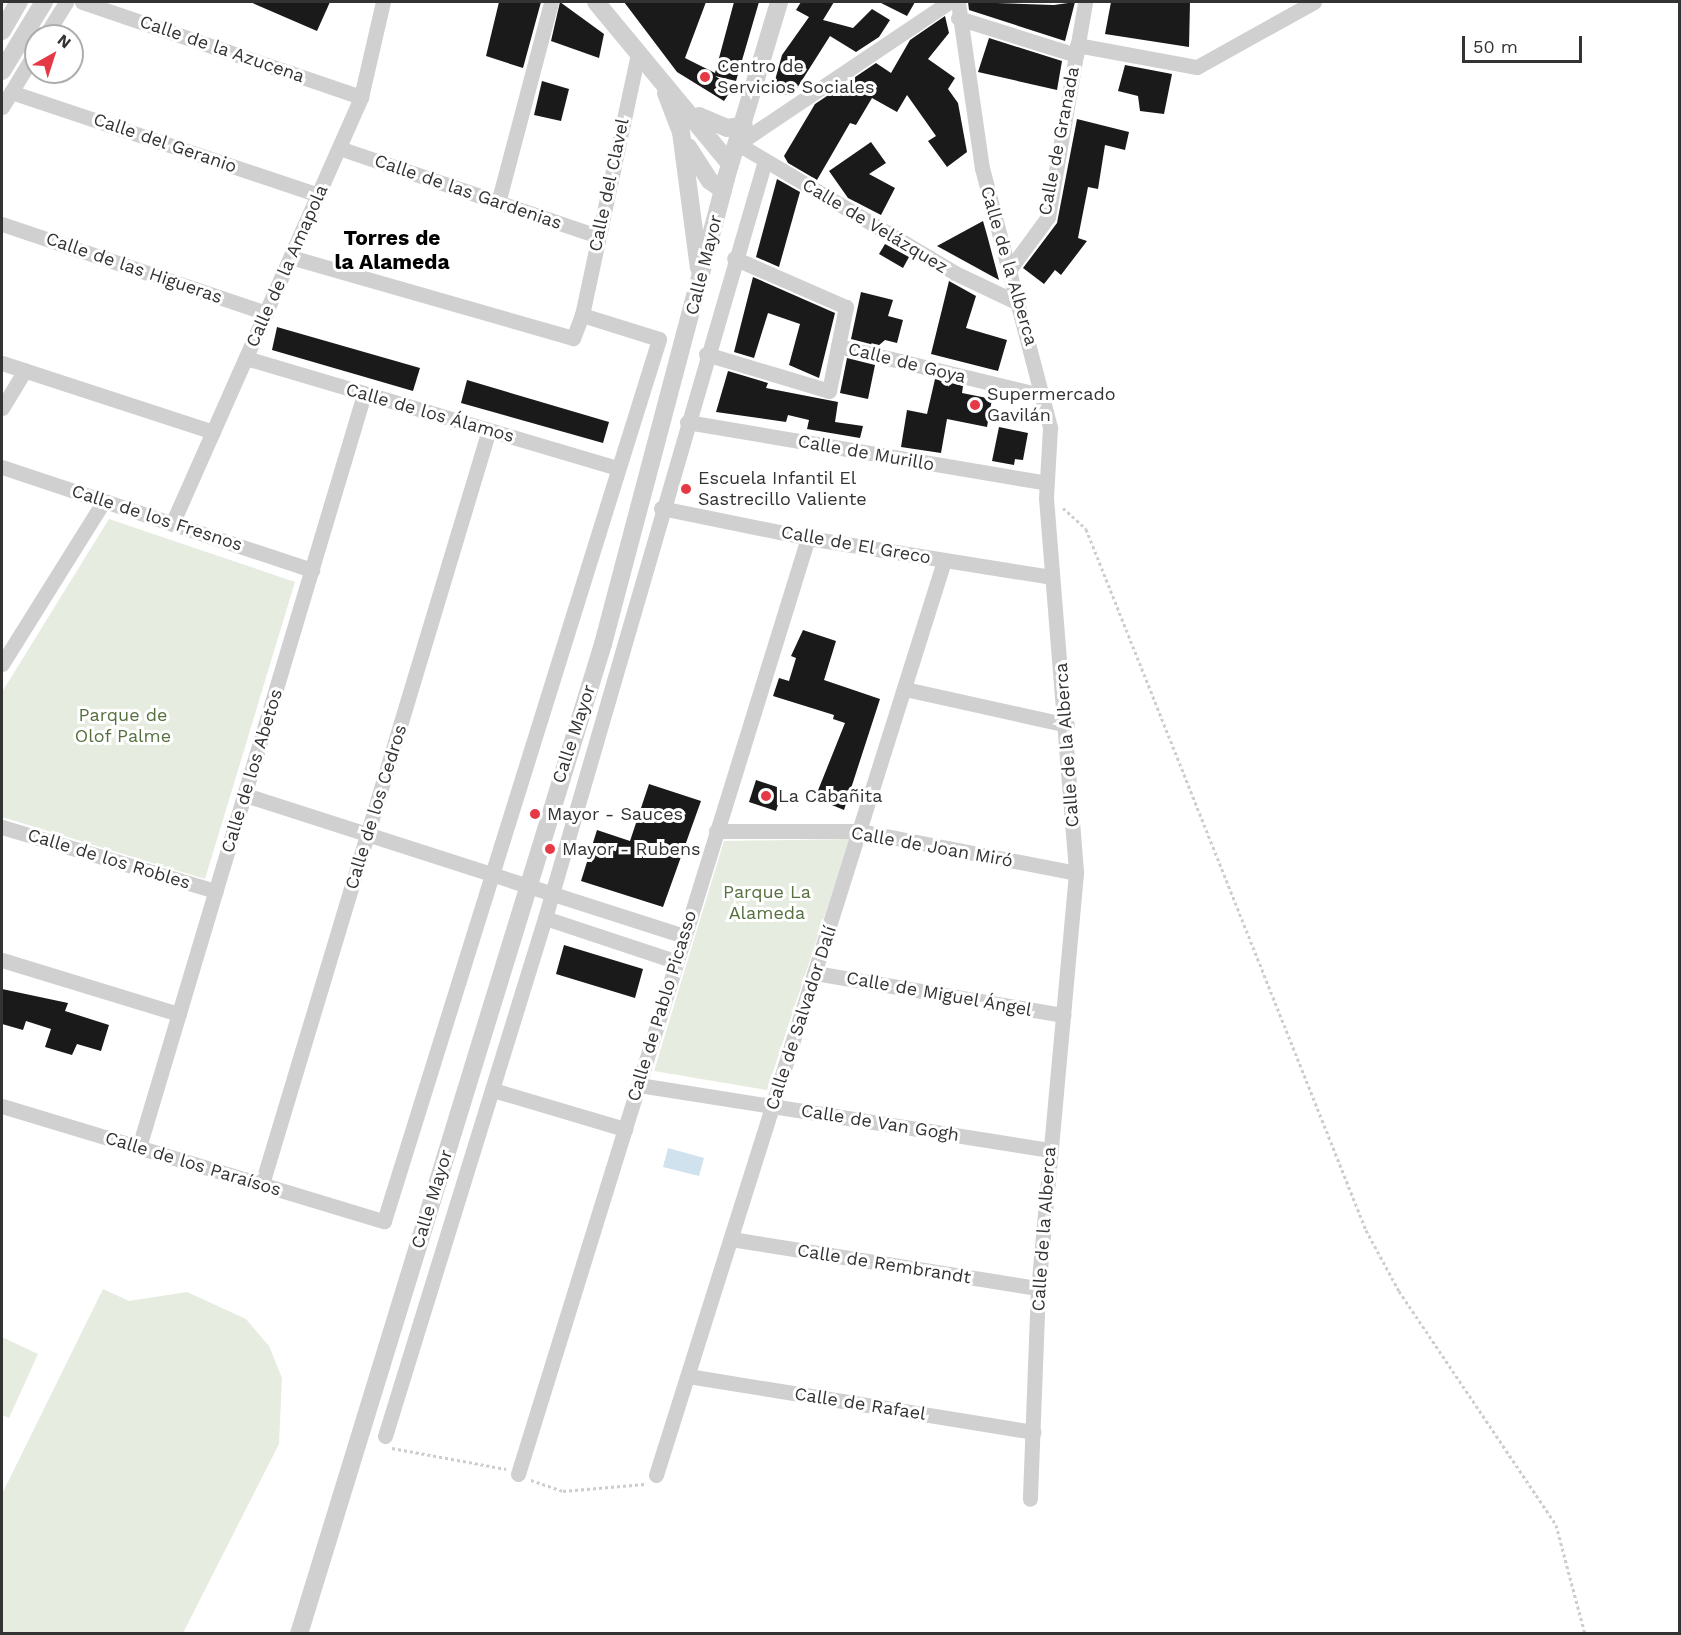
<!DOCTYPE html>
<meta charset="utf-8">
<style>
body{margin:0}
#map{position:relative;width:1681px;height:1635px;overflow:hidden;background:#fff;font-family:"Work Sans",sans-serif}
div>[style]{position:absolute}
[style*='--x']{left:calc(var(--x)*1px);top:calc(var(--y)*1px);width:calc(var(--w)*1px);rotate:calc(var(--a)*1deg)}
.green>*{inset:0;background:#e6ecdf}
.water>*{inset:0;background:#cfe2ee}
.building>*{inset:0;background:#1a1a1a}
.path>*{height:3px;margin-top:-1.5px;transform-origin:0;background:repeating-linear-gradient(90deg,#cdcdcd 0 3px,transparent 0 6px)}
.minor>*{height:15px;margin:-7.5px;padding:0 7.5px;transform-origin:7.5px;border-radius:7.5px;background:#d0d0d0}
.tertiary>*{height:18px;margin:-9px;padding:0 9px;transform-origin:9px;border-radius:9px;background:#d0d0d0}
.dots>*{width:16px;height:16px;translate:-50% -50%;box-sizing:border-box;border:3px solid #fff;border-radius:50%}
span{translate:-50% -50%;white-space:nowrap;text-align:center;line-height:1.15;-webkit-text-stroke:6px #fff;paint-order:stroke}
.street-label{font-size:18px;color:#333}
.poi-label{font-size:18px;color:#333}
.left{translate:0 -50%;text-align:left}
.park-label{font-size:18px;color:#56703f}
.quarter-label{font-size:21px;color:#000;font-weight:700}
.frame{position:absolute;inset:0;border:3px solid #333;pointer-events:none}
.north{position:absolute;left:24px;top:24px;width:60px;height:60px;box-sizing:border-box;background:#fff;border:2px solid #adadad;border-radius:50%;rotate:39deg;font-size:16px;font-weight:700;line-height:24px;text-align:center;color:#333}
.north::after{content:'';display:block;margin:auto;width:21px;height:27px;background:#e63946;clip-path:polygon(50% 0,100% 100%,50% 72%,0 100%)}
.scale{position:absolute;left:1462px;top:36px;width:120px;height:27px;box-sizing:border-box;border:3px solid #333;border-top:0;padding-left:8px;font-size:18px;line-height:21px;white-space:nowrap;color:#333;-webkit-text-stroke:4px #fff;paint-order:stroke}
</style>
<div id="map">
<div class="green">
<div style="clip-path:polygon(109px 519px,295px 582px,205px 879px,2px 817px,2px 692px)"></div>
<div style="clip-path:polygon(850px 839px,767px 1090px,654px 1071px,724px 841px)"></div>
<div style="clip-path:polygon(103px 1289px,129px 1301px,187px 1292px,246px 1319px,269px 1346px,282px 1378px,279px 1444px,183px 1633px,2px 1633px,2px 1494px)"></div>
<div style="clip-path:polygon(2px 1337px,38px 1354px,9px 1418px,2px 1415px)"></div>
</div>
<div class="water">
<div style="clip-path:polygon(668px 1148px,704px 1158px,699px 1176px,663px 1167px)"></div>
</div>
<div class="building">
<div style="clip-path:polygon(250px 2px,330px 2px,317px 31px)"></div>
<div style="clip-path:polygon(499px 2px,541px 2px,523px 68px,486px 56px)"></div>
<div style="clip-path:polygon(560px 2px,604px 34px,599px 58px,551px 41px)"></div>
<div style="clip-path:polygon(624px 2px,706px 2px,685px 58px,715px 73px,734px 2px,759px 2px,736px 81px,715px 76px,733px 87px,724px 101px,677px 72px)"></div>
<div style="clip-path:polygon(801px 2px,834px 2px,823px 20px,853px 28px,872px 9px,890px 20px,879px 37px,856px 52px,830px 36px,792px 96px,772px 91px,782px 55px,809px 17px,796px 10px)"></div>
<div style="clip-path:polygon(879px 2px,915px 2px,907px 16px)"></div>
<div style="clip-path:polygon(968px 2px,1054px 5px,1075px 2px,1065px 41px,969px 10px)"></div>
<div style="clip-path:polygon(1111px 2px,1190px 2px,1189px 47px,1105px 34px)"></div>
<div style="clip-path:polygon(945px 16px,949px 33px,928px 59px,955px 78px,948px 89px,958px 103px,967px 152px,947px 167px,928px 141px,936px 136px,907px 95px,897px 112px,872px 98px,856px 125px,850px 123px,817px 180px,788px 163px,784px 156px,815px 104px,876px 63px,891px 73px,910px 40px)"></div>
<div style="clip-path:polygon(989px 38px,1062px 61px,1057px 90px,978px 72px)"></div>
<div style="clip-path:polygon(1125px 65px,1172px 74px,1164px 114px,1140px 111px,1138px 96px,1118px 91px)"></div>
<div style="clip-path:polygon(542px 81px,569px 89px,561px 121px,534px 115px)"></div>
<div style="clip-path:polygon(1077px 119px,1129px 132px,1125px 150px,1105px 145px,1098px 189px,1088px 187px,1078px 238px,1087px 241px,1061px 275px,1055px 270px,1044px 284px,1023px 268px,1057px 223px)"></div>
<div style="clip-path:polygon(871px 142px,886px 163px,869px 174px,895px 188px,881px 215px,848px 198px,829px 171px)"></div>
<div style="clip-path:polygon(777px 179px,800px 192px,779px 267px,756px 257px)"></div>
<div style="clip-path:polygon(983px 221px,987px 235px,999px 280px,937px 246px)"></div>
<div style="clip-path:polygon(885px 244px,909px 257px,903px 268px,879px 254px)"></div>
<div style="clip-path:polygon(753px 277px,835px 313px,819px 378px,789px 365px,800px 324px,768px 313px,754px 358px,734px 352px)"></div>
<div style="clip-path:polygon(949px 281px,976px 296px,966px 328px,1007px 340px,998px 371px,931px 354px)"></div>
<div style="clip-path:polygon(861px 292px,893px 300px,888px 316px,903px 320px,897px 343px,885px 340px,878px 346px,851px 339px)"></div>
<div style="clip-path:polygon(277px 327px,420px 368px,413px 391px,272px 350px)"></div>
<div style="clip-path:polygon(847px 358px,875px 365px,868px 399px,840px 393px)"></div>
<div style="clip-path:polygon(728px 371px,768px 383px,766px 388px,838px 402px,835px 422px,863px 426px,860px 438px,807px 429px,809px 420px,788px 415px,786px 422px,716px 412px)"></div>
<div style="clip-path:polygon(935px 379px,963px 386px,962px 393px,992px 399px,987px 427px,947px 419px,941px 453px,901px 447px,907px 410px,927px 414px)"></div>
<div style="clip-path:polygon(467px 380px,609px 422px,603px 443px,461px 403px)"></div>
<div style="clip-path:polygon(999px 427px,1028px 433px,1023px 460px,1015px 459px,1014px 465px,992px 461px)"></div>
<div style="clip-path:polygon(803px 630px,836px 641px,824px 680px,880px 699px,844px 810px,815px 798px,845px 723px,833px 719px,834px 715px,773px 696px,779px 678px,789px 681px,796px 658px,791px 656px)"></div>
<div style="clip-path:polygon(756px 780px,783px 789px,776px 811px,749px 802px)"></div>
<div style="clip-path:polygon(649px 784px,701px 801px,663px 907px,581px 881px,597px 830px,630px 841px)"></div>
<div style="clip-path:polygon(564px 945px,643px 969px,635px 998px,556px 974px)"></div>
<div style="clip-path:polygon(2px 989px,68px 1003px,65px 1011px,109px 1025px,101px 1051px,77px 1044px,72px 1055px,45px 1047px,51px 1029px,26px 1021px,23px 1030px,2px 1024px)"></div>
</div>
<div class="path">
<div style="--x:1063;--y:508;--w:31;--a:42"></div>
<div style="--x:1086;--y:529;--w:755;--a:68.23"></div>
<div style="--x:1366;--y:1230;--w:69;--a:61.6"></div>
<div style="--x:1399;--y:1291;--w:282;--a:56.1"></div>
<div style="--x:1556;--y:1525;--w:113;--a:75.1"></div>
<div style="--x:392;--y:1448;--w:116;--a:10.4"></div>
<div style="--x:531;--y:1480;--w:34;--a:19"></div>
<div style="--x:563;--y:1491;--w:82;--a:-4.9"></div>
</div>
<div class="minor">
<div style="--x:82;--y:2;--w:295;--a:18.8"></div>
<div style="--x:949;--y:2;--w:254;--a:146.1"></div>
<div style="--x:738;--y:144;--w:252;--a:30.7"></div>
<div style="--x:955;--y:273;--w:68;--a:25.4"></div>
<div style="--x:958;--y:2;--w:168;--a:81.8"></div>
<div style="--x:982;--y:168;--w:269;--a:75.3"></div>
<div style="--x:1050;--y:428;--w:70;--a:93.3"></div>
<div style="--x:1046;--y:498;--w:376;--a:85.4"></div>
<div style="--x:1076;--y:873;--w:417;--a:95.2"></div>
<div style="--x:1038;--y:1288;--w:211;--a:92.2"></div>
<div style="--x:958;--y:18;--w:124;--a:17.4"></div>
<div style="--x:45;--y:36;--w:40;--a:-58"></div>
<div style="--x:1077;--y:45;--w:122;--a:10.4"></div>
<div style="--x:1197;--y:67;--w:134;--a:-29.1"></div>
<div style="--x:11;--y:92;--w:324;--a:18.5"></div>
<div style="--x:2;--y:107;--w:66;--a:-58.7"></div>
<div style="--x:339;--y:148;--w:273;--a:18.8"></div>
<div style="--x:498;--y:203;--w:208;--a:-75.2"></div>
<div style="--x:2;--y:224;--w:279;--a:18.6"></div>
<div style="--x:1009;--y:270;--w:66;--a:-53.7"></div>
<div style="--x:1048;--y:217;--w:218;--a:-80.2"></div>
<div style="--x:582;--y:315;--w:267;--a:-77.9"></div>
<div style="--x:838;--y:346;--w:213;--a:13.6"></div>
<div style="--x:706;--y:354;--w:128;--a:16.7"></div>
<div style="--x:829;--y:391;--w:86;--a:-78.6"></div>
<div style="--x:846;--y:307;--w:122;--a:-156.4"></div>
<div style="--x:246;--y:358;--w:385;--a:16.5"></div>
<div style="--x:2;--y:363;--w:222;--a:18.1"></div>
<div style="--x:2;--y:408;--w:44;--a:-58.8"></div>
<div style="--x:687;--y:422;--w:364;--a:9.6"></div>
<div style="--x:2;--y:467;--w:327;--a:18.4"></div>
<div style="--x:661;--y:508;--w:150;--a:11.5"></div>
<div style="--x:808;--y:538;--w:246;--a:9.1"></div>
<div style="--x:172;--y:524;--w:467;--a:-66.1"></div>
<div style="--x:361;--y:97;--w:98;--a:-77"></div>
<div style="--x:2;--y:664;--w:192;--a:-58"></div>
<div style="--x:905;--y:689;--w:166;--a:12.5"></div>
<div style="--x:245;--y:795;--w:460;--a:17.8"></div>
<div style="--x:2;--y:827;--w:223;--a:16.7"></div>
<div style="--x:716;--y:831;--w:144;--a:0"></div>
<div style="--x:860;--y:831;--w:220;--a:11"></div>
<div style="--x:545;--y:918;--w:137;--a:18.3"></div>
<div style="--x:2;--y:960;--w:185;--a:17"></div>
<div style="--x:815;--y:973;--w:252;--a:9.6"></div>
<div style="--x:639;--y:1085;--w:415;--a:9"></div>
<div style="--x:493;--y:1090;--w:138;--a:16.5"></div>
<div style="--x:2;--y:1106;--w:399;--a:16.8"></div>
<div style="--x:384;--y:1221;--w:924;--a:-72.68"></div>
<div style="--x:659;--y:339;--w:81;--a:-162.7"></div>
<div style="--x:582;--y:315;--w:25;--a:111"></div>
<div style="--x:573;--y:338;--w:293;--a:-164"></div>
<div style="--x:139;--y:1147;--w:786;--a:-73.36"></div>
<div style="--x:262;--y:1184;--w:787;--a:-73.25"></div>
<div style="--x:731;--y:1239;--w:311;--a:9.1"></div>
<div style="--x:688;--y:1376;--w:350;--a:9.2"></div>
<div style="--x:385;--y:1436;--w:542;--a:-72.84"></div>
<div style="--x:545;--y:918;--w:788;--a:-73.8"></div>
<div style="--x:518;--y:1474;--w:980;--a:-72.79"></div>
<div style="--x:656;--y:1475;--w:958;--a:-72.51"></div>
</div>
<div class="tertiary">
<div style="--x:596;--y:2;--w:210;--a:50.4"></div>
<div style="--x:2;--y:31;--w:34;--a:-60"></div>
<div style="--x:2;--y:71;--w:81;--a:-58.7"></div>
<div style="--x:666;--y:93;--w:42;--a:69"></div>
<div style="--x:681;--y:132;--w:137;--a:82.5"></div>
<div style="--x:699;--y:116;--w:30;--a:23"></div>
<div style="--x:727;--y:128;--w:17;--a:-10"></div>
<div style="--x:688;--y:147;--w:40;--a:57.1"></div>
<div style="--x:710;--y:181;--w:16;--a:35"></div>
<div style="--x:299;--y:1634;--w:1036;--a:-72.93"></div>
<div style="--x:603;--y:644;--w:482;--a:-75.2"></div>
<div style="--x:726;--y:178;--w:184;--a:-73.2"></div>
</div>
<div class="dots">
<div style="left:705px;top:77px;background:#e63946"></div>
<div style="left:975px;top:405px;background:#e63946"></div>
<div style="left:686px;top:489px;background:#e63946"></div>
<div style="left:766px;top:796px;background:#e63946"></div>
<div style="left:535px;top:814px;background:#e63946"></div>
<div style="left:550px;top:849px;background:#e63946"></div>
</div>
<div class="street-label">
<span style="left:222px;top:49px;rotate:19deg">Calle de la Azucena</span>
<span style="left:1059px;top:141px;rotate:-79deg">Calle de Granada</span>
<span style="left:165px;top:143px;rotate:19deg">Calle del Geranio</span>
<span style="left:609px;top:185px;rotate:-78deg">Calle del Clavel</span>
<span style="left:468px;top:192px;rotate:19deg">Calle de las Gardenias</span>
<span style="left:875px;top:226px;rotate:31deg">Calle de Velázquez</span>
<span style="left:704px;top:265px;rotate:-76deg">Calle Mayor</span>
<span style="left:287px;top:266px;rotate:-66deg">Calle de la Amapola</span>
<span style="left:1009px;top:266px;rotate:74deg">Calle de la Alberca</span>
<span style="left:134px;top:268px;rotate:19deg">Calle de las Higueras</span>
<span style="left:907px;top:363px;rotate:14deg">Calle de Goya</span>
<span style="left:430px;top:413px;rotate:16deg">Calle de los Álamos</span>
<span style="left:866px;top:453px;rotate:10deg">Calle de Murillo</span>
<span style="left:157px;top:518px;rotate:18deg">Calle de los Fresnos</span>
<span style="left:856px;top:545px;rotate:10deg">Calle de El Greco</span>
<span style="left:574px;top:734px;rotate:-72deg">Calle Mayor</span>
<span style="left:1067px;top:745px;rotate:-94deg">Calle de la Alberca</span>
<span style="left:252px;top:771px;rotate:-73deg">Calle de los Abetos</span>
<span style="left:376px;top:807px;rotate:-73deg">Calle de los Cedros</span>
<span style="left:932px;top:847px;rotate:10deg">Calle de Joan Miró</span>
<span style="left:109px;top:859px;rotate:17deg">Calle de los Robles</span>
<span style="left:939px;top:994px;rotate:10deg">Calle de Miguel Ángel</span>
<span style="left:662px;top:1006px;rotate:-73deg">Calle de Pablo Picasso</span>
<span style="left:801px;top:1018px;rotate:-72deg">Calle de Salvador Dalí</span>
<span style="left:880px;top:1123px;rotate:9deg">Calle de Van Gogh</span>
<span style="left:193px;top:1164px;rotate:17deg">Calle de los Paraísos</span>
<span style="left:432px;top:1199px;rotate:-73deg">Calle Mayor</span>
<span style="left:1044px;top:1229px;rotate:-86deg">Calle de la Alberca</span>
<span style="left:884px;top:1264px;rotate:9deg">Calle de Rembrandt</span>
<span style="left:860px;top:1404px;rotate:9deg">Calle de Rafael</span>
</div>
<div class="poi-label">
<span class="left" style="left:717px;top:77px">Centro de<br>Servicios Sociales</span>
<span class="left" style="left:987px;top:405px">Supermercado<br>Gavilán</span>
<span class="left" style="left:698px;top:489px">Escuela Infantil El<br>Sastrecillo Valiente</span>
<span class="left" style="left:778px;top:796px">La Cabañita</span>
<span class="left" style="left:547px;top:814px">Mayor - Sauces</span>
<span class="left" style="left:562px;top:849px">Mayor - Rubens</span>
</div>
<div class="park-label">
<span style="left:123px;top:726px">Parque de<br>Olof Palme</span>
<span style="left:767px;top:903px">Parque La<br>Alameda</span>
</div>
<div class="quarter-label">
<span style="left:392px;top:250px">Torres de<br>la Alameda</span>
</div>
<div class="frame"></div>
<div class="north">N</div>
<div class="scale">50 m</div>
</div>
